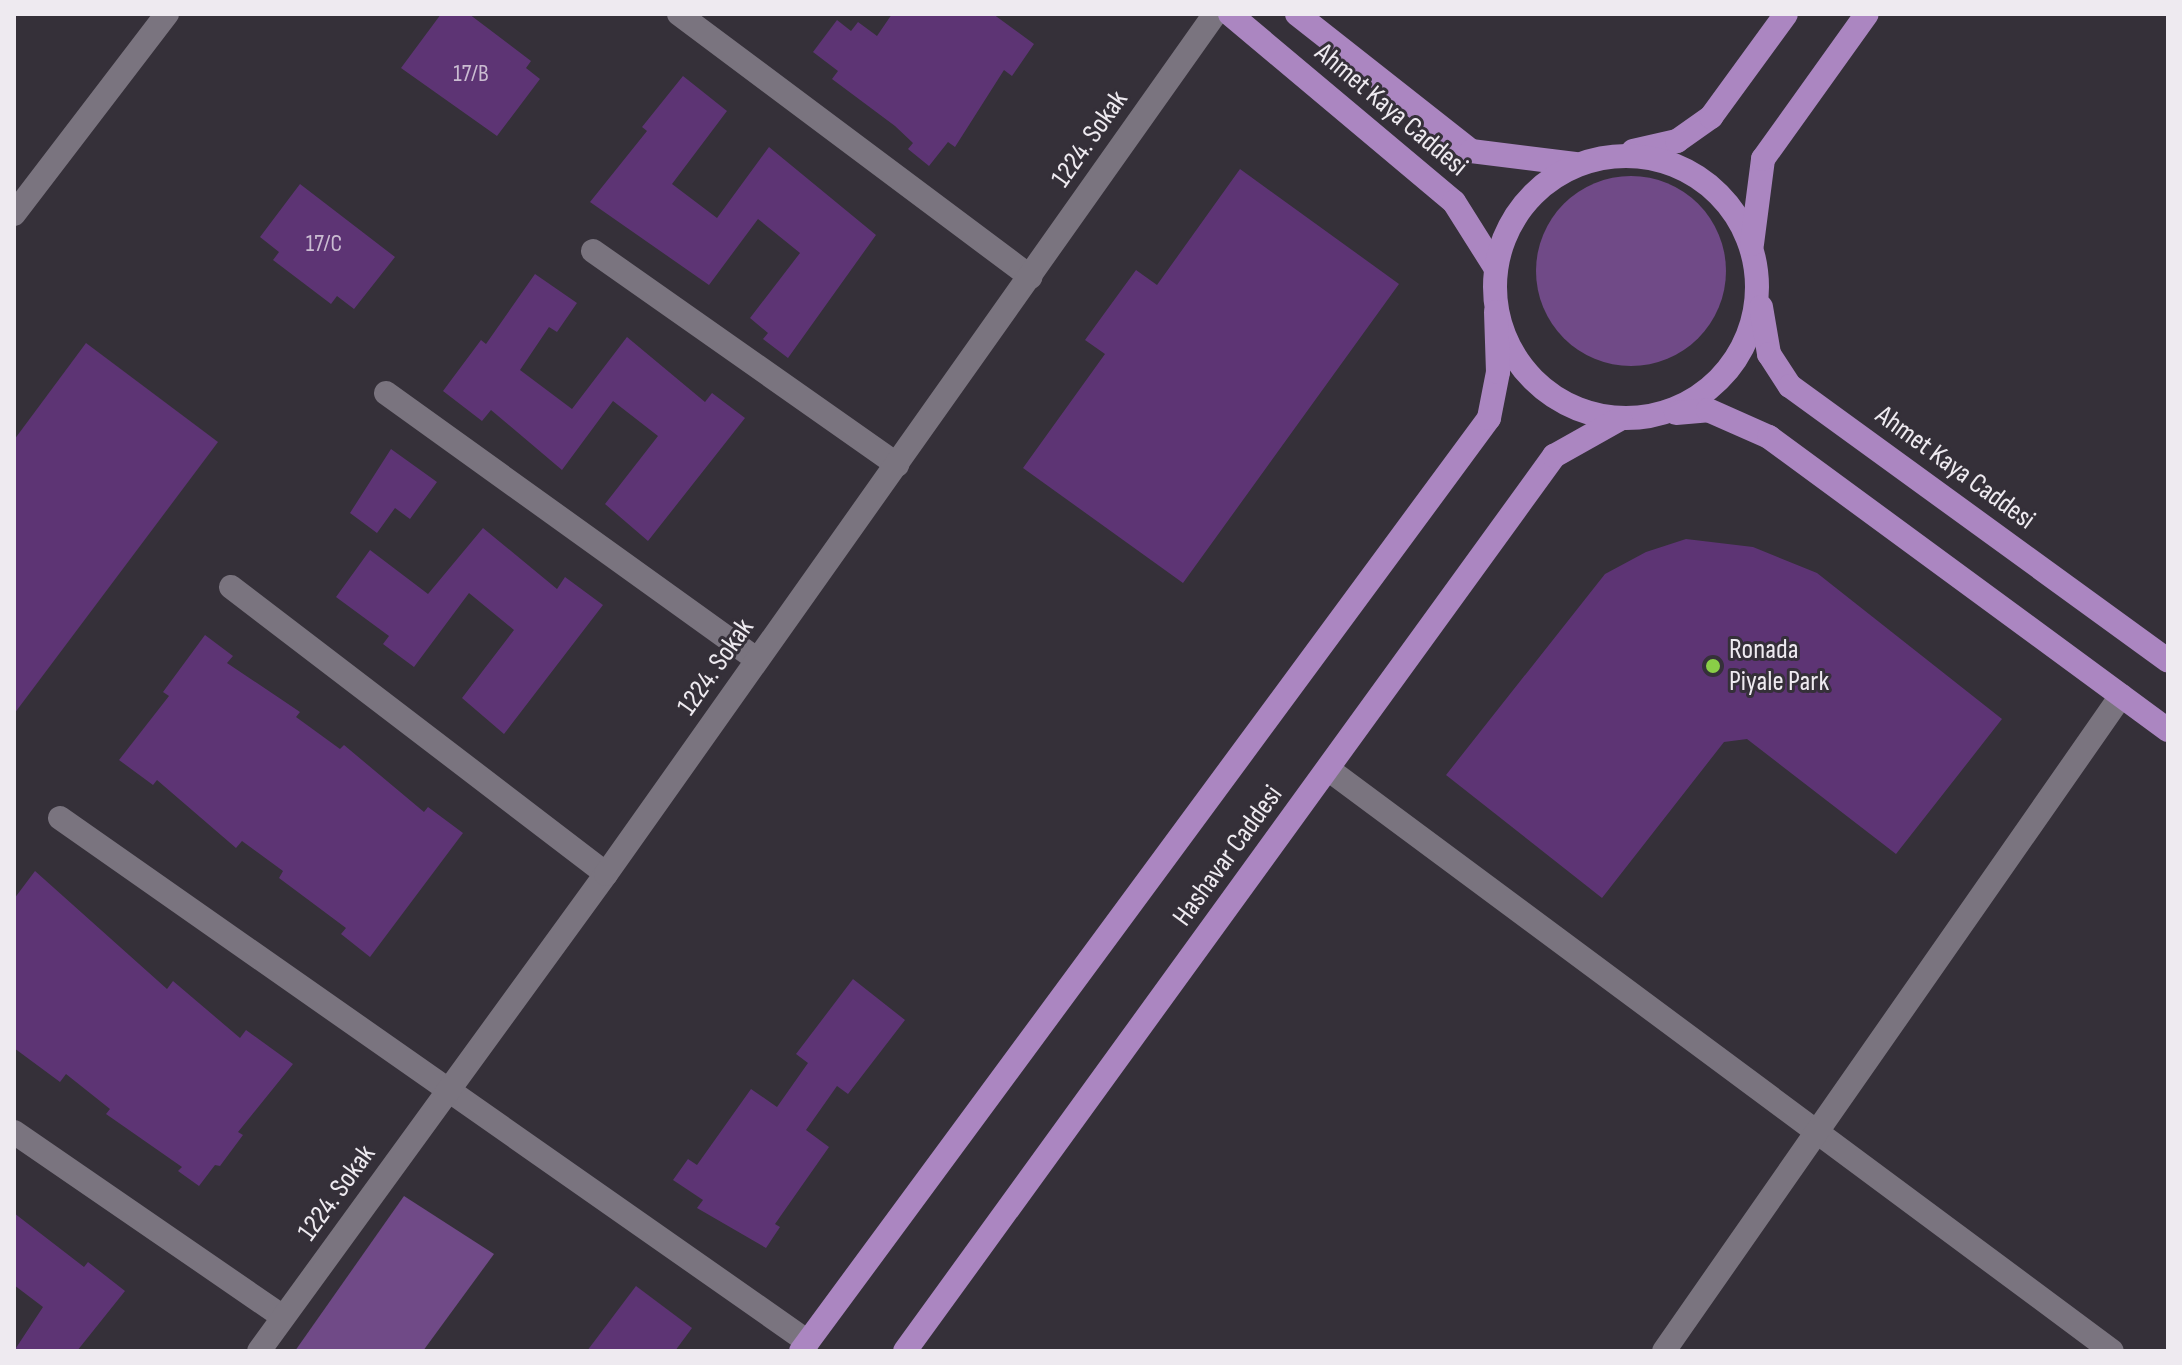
<!DOCTYPE html>
<style>
body{margin:0}
#map{position:relative;width:2182px;height:1365px;overflow:hidden;background:#353039;font-family:"Sofia Sans Condensed",sans-serif}
div>[style]{position:absolute}
[style*='--x']{left:calc(var(--x)*1px);top:calc(var(--y)*1px);width:calc(var(--w)*1px);rotate:calc(var(--a)*1deg)}
.green>*{inset:0;background:#704a87}
.round{border-radius:50%}
.building>*{inset:0;background:#5d3474}
.minor>*{height:24px;margin:-12px;padding:0 12px;transform-origin:12px;border-radius:12px;background:#7a747f}
.major>*{height:24px;margin:-12px;padding:0 12px;transform-origin:12px;border-radius:12px;background:#ab86c1}
.major>.ring{margin:-12px;padding:0;box-sizing:content-box;background:none;border:24px solid #ab86c1;border-radius:50%}
.dots>*{width:22px;height:22px;translate:-50% -50%;box-sizing:border-box;border:4px solid #353039;border-radius:50%}
span{translate:-50% -50%;white-space:nowrap;text-align:center;line-height:1.15;-webkit-text-stroke:6px #353039;paint-order:stroke}
.number-label{font-size:24px;color:#cabcd1}
.number-label span{-webkit-text-stroke-width:0}
.street-label{font-size:28px;color:#eeeaf0}
.poi-label{font-size:28px;color:#eeeaf0}
.left{translate:0 -50%;text-align:left}
.frame{position:absolute;inset:0;border:16px solid #eeeaf0;pointer-events:none}
</style>
<div id="map">
<div class="green">
<div class="round" style="left:1536px;top:176px;width:190px;height:190px"></div>
<div style="clip-path:polygon(404px 1196px,494px 1254px,423px 1351px,295px 1351px)"></div>
</div>
<div class="building">
<div style="clip-path:polygon(441px 14px,469px 14px,531px 61px,526px 68px,540px 79px,497px 136px,401px 68px)"></div>
<div style="clip-path:polygon(892px 14px,993px 14px,1034px 44px,1012px 76px,1004px 70px,955px 147px,948px 142px,929px 166px,908px 149px,913px 143px,895px 126px,832px 79px,838px 71px,813px 52px,837px 20px,851px 31px,858px 22px,877px 36px)"></div>
<div style="clip-path:polygon(683px 76px,727px 111px,672px 184px,717px 218px,769px 147px,876px 235px,788px 358px,763px 339px,768px 333px,750px 318px,800px 253px,758px 219px,709px 285px,590px 202px,647px 131px,642px 127px)"></div>
<div style="clip-path:polygon(1240px 169px,1399px 284px,1183px 583px,1023px 468px,1105px 354px,1085px 340px,1136px 270px,1157px 285px)"></div>
<div style="clip-path:polygon(300px 184px,395px 257px,354px 309px,337px 296px,331px 304px,273px 260px,279px 252px,260px 237px)"></div>
<div style="clip-path:polygon(535px 274px,577px 303px,557px 332px,549px 327px,520px 370px,572px 409px,627px 337px,705px 402px,712px 393px,745px 418px,648px 541px,605px 504px,658px 436px,613px 401px,562px 470px,491px 410px,482px 421px,443px 391px,481px 340px,486px 344px)"></div>
<div style="clip-path:polygon(86px 343px,218px 442px,14px 714px,14px 440px)"></div>
<div style="clip-path:polygon(391px 449px,437px 482px,410px 519px,395px 508px,377px 533px,350px 513px)"></div>
<div style="clip-path:polygon(483px 528px,557px 589px,565px 577px,603px 605px,504px 734px,462px 698px,514px 630px,469px 593px,414px 667px,383px 644px,389px 636px,336px 597px,370px 550px,428px 594px)"></div>
<div style="clip-path:polygon(1686px 539px,1753px 547px,1817px 573px,2002px 719px,1896px 854px,1747px 739px,1724px 742px,1602px 898px,1446px 775px,1605px 574px,1646px 552px)"></div>
<div style="clip-path:polygon(205px 635px,233px 656px,227px 663px,300px 712px,296px 717px,340px 749px,344px 745px,424px 812px,428px 807px,463px 833px,370px 957px,341px 934px,346px 928px,279px 878px,283px 871px,242px 841px,236px 848px,157px 780px,153px 785px,119px 760px,169px 696px,163px 692px)"></div>
<div style="clip-path:polygon(35px 871px,167px 989px,173px 981px,240px 1038px,246px 1030px,293px 1064px,238px 1132px,243px 1135px,220px 1166px,215px 1165px,199px 1186px,178px 1171px,182px 1167px,106px 1114px,110px 1109px,66px 1074px,60px 1082px,14px 1048px,14px 899px)"></div>
<div style="clip-path:polygon(853px 979px,905px 1020px,848px 1094px,837px 1086px,806px 1130px,829px 1147px,775px 1224px,780px 1227px,766px 1248px,697px 1208px,703px 1200px,673px 1180px,688px 1159px,697px 1165px,751px 1089px,777px 1107px,808px 1063px,796px 1054px)"></div>
<div style="clip-path:polygon(14px 1213px,84px 1267px,88px 1262px,125px 1291px,77px 1351px,14px 1351px,43px 1307px,14px 1285px)"></div>
<div style="clip-path:polygon(636px 1286px,692px 1328px,675px 1351px,587px 1351px)"></div>
</div>
<div class="minor">
<div style="--x:679;--y:14;--w:439;--a:36.8"></div>
<div style="--x:14;--y:214;--w:252;--a:-52.6"></div>
<div style="--x:593;--y:251;--w:372;--a:35.1"></div>
<div style="--x:386;--y:393;--w:457;--a:35.7"></div>
<div style="--x:231;--y:587;--w:472;--a:37.4"></div>
<div style="--x:1328;--y:769;--w:976;--a:36.59"></div>
<div style="--x:60;--y:818;--w:913;--a:35.01"></div>
<div style="--x:14;--y:1132;--w:326;--a:34.5"></div>
<div style="--x:259;--y:1351;--w:590;--a:-53.97"></div>
<div style="--x:606;--y:874;--w:1054;--a:-54.7"></div>
<div style="--x:1664;--y:1351;--w:799;--a:-55.1"></div>
</div>
<div class="major">
<div style="--x:1230;--y:14;--w:292;--a:40"></div>
<div style="--x:1454;--y:202;--w:77;--a:57.8"></div>
<div style="--x:1297;--y:14;--w:221;--a:38.2"></div>
<div style="--x:1471;--y:151;--w:105;--a:7.1"></div>
<div style="--x:1633;--y:151;--w:45;--a:-12.8"></div>
<div style="--x:1677;--y:141;--w:42;--a:-35.2"></div>
<div style="--x:1711;--y:117;--w:127;--a:-53.9"></div>
<div class="ring" style="left:1495px;top:156px;width:238px;height:238px"></div>
<div style="--x:1752;--y:244;--w:86;--a:-82.6"></div>
<div style="--x:1763;--y:159;--w:178;--a:-54.4"></div>
<div style="--x:1761;--y:307;--w:48;--a:80.3"></div>
<div style="--x:1769;--y:354;--w:38;--a:57"></div>
<div style="--x:1790;--y:386;--w:467;--a:36"></div>
<div style="--x:1676;--y:413;--w:32;--a:-5"></div>
<div style="--x:1708;--y:410;--w:67;--a:23.9"></div>
<div style="--x:1769;--y:437;--w:495;--a:36.3"></div>
<div style="--x:801;--y:1351;--w:1159;--a:-53.59"></div>
<div style="--x:1489;--y:418;--w:47;--a:-78.9"></div>
<div style="--x:1498;--y:372;--w:60;--a:-91.9"></div>
<div style="--x:905;--y:1351;--w:1106;--a:-54.05"></div>
<div style="--x:1554;--y:456;--w:76;--a:-29.3"></div>
</div>
<div class="dots">
<div style="left:1713px;top:666px;background:#8ace47"></div>
</div>
<div class="number-label">
<span style="left:471px;top:74px">17/B</span>
<span style="left:324px;top:244px">17/C</span>
</div>
<div class="street-label">
<span style="left:1391px;top:110px;rotate:40deg">Ahmet Kaya Caddesi</span>
<span style="left:1090px;top:139px;rotate:-55deg">1224. Sokak</span>
<span style="left:1955px;top:468px;rotate:36deg">Ahmet Kaya Caddesi</span>
<span style="left:716px;top:667px;rotate:-55deg">1224. Sokak</span>
<span style="left:1228px;top:856px;rotate:-54deg">Hashavar Caddesi</span>
<span style="left:337px;top:1193px;rotate:-54deg">1224. Sokak</span>
</div>
<div class="poi-label">
<span class="left" style="left:1729px;top:666px">Ronada<br>Piyale Park</span>
</div>
<div class="frame"></div>
</div>
